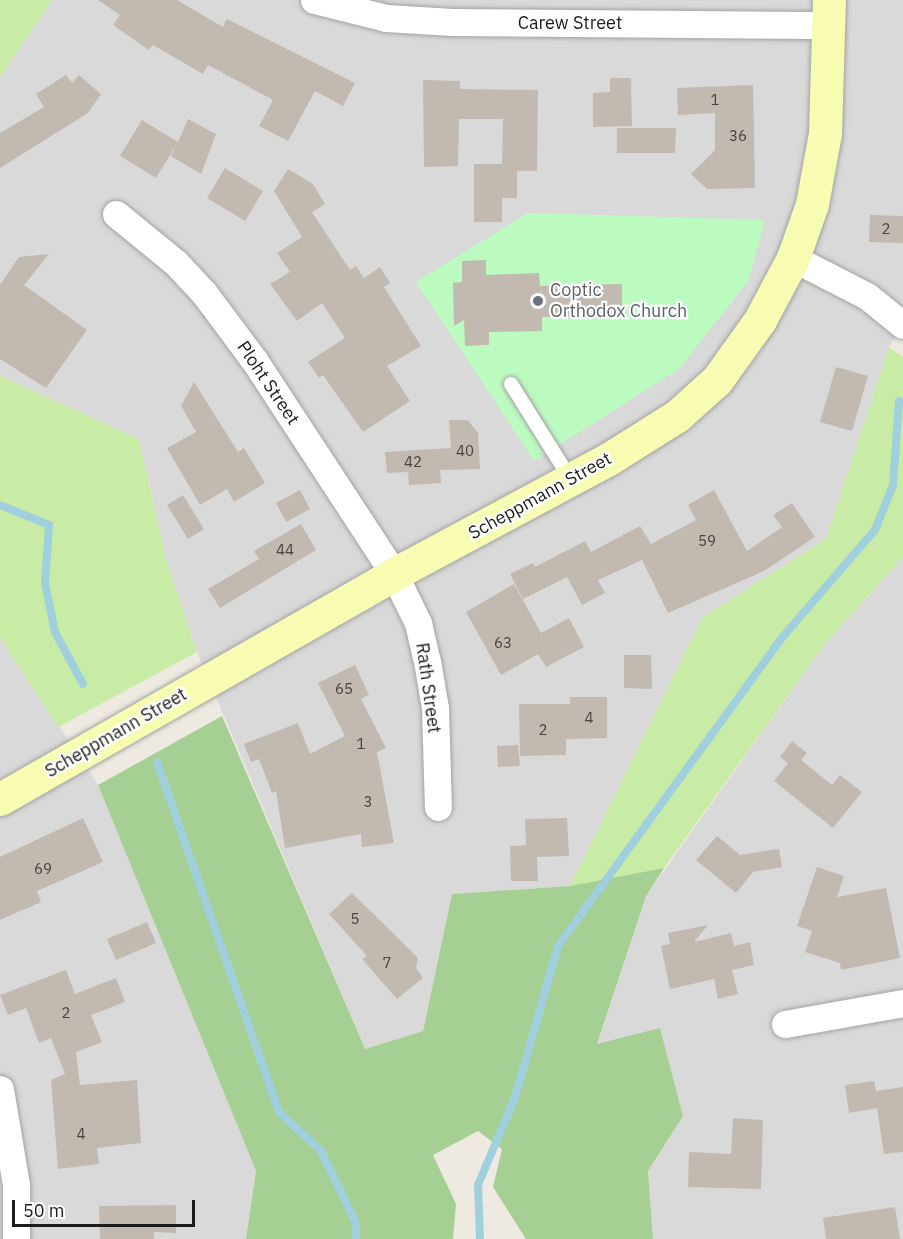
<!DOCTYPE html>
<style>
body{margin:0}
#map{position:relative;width:903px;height:1239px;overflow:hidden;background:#eeeae1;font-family:"IBM Plex Sans",sans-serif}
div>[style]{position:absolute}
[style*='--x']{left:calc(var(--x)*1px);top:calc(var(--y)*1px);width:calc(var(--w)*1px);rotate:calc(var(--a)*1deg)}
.residential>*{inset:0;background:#dad9d9}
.grass>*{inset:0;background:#c8eba5}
.forest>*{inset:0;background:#a6cf94}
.park>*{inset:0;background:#bcfbc0}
.stream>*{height:8px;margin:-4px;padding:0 4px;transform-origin:4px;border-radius:4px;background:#a0d0de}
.building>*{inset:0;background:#c2b9b1}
.roads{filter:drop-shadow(0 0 2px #a3a3a3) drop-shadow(0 0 2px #a3a3a3)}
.lane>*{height:14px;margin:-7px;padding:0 7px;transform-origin:7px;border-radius:7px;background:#fff}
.street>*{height:27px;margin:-13.5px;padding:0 13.5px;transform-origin:13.5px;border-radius:13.5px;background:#fff}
.secondary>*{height:33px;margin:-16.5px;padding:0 16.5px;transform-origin:16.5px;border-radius:16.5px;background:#f8fcb2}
.dots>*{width:16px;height:16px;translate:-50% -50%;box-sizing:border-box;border:3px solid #fff;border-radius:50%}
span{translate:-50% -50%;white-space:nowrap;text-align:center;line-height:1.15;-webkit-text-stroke:4.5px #fff;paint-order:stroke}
.number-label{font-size:15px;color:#464341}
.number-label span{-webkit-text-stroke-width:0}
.street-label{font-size:18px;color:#1c1c1c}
.worship-label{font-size:18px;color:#5b616d}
.left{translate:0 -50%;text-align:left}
.scale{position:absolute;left:12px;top:1200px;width:183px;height:27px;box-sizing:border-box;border:3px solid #1c1c1c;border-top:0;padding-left:8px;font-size:18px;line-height:21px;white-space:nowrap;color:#1c1c1c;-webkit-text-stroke:4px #fff;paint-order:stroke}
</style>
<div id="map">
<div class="residential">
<div style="clip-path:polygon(52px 0,903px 0,903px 324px,889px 347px,826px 539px,703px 617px,570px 886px,452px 894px,423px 1031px,365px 1049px,197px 652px,166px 560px,139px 439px,0 376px,0 77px)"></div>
<div style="clip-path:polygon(903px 557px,903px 1239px,653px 1239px,648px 1171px,683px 1116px,660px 1029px,597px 1044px,646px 896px,824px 645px)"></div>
<div style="clip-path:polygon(0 637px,98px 785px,256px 1171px,246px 1239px,0 1239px)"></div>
</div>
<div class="grass">
<div style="clip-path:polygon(0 0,52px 0,0 77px)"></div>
<div style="clip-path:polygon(889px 347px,903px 357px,903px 557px,824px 645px,664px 868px,570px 886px,703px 617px,826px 539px)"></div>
<div style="clip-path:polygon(0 376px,139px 439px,166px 560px,197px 652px,58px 727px,0 637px)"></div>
</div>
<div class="forest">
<div style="clip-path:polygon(222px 716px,365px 1049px,423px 1031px,452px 894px,570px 886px,664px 868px,646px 896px,597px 1044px,660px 1028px,683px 1116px,648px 1171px,653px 1239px,526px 1239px,493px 1187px,502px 1149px,478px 1131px,433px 1155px,456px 1204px,453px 1239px,360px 1239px,356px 1225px,353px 1239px,246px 1239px,256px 1171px,98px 785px)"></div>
</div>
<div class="park">
<div style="clip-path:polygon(528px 213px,765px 220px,748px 281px,679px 369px,534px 461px,416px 282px)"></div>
</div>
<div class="stream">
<div style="--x:0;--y:505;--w:53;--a:22.2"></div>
<div style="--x:49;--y:525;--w:58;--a:93.9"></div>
<div style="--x:45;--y:583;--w:50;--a:78.5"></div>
<div style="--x:55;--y:632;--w:59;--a:61.7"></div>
<div style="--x:157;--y:762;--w:371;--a:70.8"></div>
<div style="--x:279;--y:1112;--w:57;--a:42.9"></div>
<div style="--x:321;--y:1151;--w:80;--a:64.1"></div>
<div style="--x:356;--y:1223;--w:16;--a:90"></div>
<div style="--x:480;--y:1239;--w:54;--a:-92.1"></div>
<div style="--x:478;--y:1185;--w:95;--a:-67.2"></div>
<div style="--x:515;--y:1097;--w:157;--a:-74.1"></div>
<div style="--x:558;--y:946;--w:378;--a:-54"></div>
<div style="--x:780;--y:640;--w:145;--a:-49.2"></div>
<div style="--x:875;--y:530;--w:48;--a:-68.2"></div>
<div style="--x:893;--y:485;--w:84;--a:-85.9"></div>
</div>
<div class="building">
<div style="clip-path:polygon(98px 0,177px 0,223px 27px,227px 19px,355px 83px,343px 106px,315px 91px,288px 141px,259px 126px,273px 100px,208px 65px,203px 74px,153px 45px,149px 50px,113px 25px,120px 15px)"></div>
<div style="clip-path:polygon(66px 75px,72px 83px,79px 75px,101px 94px,88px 113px,0 168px,0 133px,44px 107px,36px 94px)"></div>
<div style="clip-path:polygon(610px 78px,631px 78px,632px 126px,593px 127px,593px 93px,610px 92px)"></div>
<div style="clip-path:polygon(423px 80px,460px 81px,460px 89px,538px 90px,537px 171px,517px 171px,517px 198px,502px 198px,502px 222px,474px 222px,474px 164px,502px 164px,503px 119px,459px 119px,458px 166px,424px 167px)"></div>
<div style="clip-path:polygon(753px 85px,755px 188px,707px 189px,691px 174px,715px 150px,715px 113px,678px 115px,677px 88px)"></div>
<div style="clip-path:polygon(188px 119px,216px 134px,201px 174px,171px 156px,176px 145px,156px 178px,120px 156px,142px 120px,178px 142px)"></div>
<div style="clip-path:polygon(617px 128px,676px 128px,675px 153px,617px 153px)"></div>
<div style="clip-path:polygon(225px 168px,263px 191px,245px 221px,207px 198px)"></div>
<div style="clip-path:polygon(288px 169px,313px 184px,325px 204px,312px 212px,350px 270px,356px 266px,364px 278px,380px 267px,390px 283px,384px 287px,421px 346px,387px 366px,410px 401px,363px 432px,323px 375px,319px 378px,308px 362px,345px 338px,322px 303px,297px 321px,270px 284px,290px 272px,277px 253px,302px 237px,274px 191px)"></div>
<div style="clip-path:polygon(870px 215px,903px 216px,903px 243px,869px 242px)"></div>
<div style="clip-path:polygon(49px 254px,24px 285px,87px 330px,46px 388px,0 359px,0 285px,19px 257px)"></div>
<div style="clip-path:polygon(486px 260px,486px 275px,539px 273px,540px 286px,622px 284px,622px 316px,542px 317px,542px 331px,489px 332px,489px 345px,465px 346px,464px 320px,454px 326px,453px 283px,462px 282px,462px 261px)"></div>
<div style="clip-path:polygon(836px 367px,868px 376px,852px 431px,820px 422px)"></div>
<div style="clip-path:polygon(194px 382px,238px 452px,244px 448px,265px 483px,234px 502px,227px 489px,200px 505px,167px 448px,196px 432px,181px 406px)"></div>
<div style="clip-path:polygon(449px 420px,468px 420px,478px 433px,480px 469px,440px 470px,441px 483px,409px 485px,408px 472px,387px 473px,385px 452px,451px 448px)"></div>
<div style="clip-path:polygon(300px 490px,310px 509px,286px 522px,276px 503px)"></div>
<div style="clip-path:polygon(714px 490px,747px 551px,782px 527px,773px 515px,792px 503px,815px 537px,764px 571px,668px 613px,642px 560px,598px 580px,605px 593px,582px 605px,567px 577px,523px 599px,510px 574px,533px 563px,535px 567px,585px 541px,591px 552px,640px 526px,651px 544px,696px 520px,688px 505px)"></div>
<div style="clip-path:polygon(183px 495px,204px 529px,188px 539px,167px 505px)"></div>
<div style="clip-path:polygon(301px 524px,316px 550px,220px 608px,208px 589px,259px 559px,254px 551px)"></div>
<div style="clip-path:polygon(514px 584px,541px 633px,569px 618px,584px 647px,546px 667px,538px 654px,501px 675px,466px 612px)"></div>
<div style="clip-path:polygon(624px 655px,651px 655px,652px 689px,624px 688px)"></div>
<div style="clip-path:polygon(355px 665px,369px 695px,361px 699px,386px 748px,377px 752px,394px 843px,362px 847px,361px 834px,285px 848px,276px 791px,272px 793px,259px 759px,251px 762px,244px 744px,298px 723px,310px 754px,345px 736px,318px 683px)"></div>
<div style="clip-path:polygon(570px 697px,607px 697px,607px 738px,566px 739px,566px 755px,520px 756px,519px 704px,570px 704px)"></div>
<div style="clip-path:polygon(792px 741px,807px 753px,801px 760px,832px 785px,840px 775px,862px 792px,833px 828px,774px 781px,788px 763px,780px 757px)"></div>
<div style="clip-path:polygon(518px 745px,520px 766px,498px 767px,497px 746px)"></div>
<div style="clip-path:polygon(83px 818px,103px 862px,37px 891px,41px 902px,0 920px,0 857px)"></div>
<div style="clip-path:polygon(567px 818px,569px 856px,537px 857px,538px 881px,511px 881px,510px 846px,526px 845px,525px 819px)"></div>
<div style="clip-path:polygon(717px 836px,740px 855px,779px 849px,782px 867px,753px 872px,736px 893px,696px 860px)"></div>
<div style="clip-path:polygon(817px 867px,844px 876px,837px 897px,886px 888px,900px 958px,841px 970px,840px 963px,805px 952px,812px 931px,797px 926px)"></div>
<div style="clip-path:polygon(352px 893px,418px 958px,416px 968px,423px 978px,397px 999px,362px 959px,367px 956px,329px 914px)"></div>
<div style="clip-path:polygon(147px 922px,156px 943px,116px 960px,107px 939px)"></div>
<div style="clip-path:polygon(708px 925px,694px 942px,731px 933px,734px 946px,750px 942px,754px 965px,732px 970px,738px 994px,718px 999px,714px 979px,670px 989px,661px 946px,670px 944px,668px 933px)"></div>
<div style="clip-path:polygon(66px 970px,75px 994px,116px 978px,125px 1002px,91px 1015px,102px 1042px,76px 1052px,80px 1085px,137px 1080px,141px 1143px,97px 1148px,99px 1164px,58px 1169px,51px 1080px,65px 1074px,51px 1038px,39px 1043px,26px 1008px,8px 1015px,0 995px)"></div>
<div style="clip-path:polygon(874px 1081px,876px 1091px,903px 1087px,903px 1152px,884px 1154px,877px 1108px,849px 1113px,845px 1085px)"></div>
<div style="clip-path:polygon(733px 1118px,763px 1120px,761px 1189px,688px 1187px,689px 1152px,731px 1154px)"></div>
<div style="clip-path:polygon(176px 1205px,176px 1233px,154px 1232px,154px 1239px,100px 1239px,99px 1206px)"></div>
<div style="clip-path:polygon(895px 1207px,900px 1239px,826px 1239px,823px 1218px)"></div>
</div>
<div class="roads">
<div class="lane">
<div style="--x:511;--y:384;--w:113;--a:58"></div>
</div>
<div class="street">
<div style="--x:314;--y:0;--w:74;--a:14"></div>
<div style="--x:386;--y:18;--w:66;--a:3.5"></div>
<div style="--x:452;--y:22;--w:376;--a:0.5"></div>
<div style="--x:116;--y:214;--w:77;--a:39.2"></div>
<div style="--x:176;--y:263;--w:41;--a:47"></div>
<div style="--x:204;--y:293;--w:84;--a:53.3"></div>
<div style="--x:254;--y:360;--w:256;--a:56.8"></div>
<div style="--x:394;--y:574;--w:55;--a:63.9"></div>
<div style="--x:418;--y:623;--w:39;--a:77"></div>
<div style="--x:427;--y:661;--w:48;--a:80.3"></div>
<div style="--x:435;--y:708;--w:99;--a:88.3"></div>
<div style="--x:793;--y:258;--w:83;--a:27.2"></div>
<div style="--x:867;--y:296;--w:46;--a:38.9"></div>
<div style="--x:785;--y:1024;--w:120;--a:-10.1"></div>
<div style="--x:0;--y:1089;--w:97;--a:80.5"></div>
<div style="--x:16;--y:1185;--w:54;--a:90"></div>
</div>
<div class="secondary">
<div style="--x:0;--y:799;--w:454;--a:-29.7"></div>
<div style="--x:394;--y:574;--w:242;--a:-28.2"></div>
<div style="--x:607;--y:460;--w:83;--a:-32.2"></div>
<div style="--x:677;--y:416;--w:54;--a:-42"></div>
<div style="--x:717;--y:380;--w:74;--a:-54.4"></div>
<div style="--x:760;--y:320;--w:70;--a:-62"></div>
<div style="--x:793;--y:258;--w:57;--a:-70.6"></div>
<div style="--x:812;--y:204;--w:72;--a:-79.6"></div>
<div style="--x:825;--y:133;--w:133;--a:-88.3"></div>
</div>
</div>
<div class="dots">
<div style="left:538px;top:301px;background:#6b7280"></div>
</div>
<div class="number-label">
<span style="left:715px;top:100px">1</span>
<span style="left:738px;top:136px">36</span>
<span style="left:886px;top:229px">2</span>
<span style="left:465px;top:451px">40</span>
<span style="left:413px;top:462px">42</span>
<span style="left:707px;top:541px">59</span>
<span style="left:285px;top:550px">44</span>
<span style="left:503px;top:643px">63</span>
<span style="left:344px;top:689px">65</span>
<span style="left:589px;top:718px">4</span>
<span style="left:543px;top:730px">2</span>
<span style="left:361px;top:744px">1</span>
<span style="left:368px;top:802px">3</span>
<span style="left:43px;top:869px">69</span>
<span style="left:355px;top:919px">5</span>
<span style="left:387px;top:963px">7</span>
<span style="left:66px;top:1013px">2</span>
<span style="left:81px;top:1134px">4</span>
</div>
<div class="street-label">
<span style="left:570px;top:23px">Carew Street</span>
<span style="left:268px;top:383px;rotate:56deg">Ploht Street</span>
<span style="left:540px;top:496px;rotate:-29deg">Scheppmann Street</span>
<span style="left:428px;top:688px;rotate:82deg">Rath Street</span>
<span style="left:116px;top:733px;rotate:-30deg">Scheppmann Street</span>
</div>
<div class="worship-label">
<span class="left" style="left:550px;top:301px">Coptic<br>Orthodox Church</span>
</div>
<div class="scale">50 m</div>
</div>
